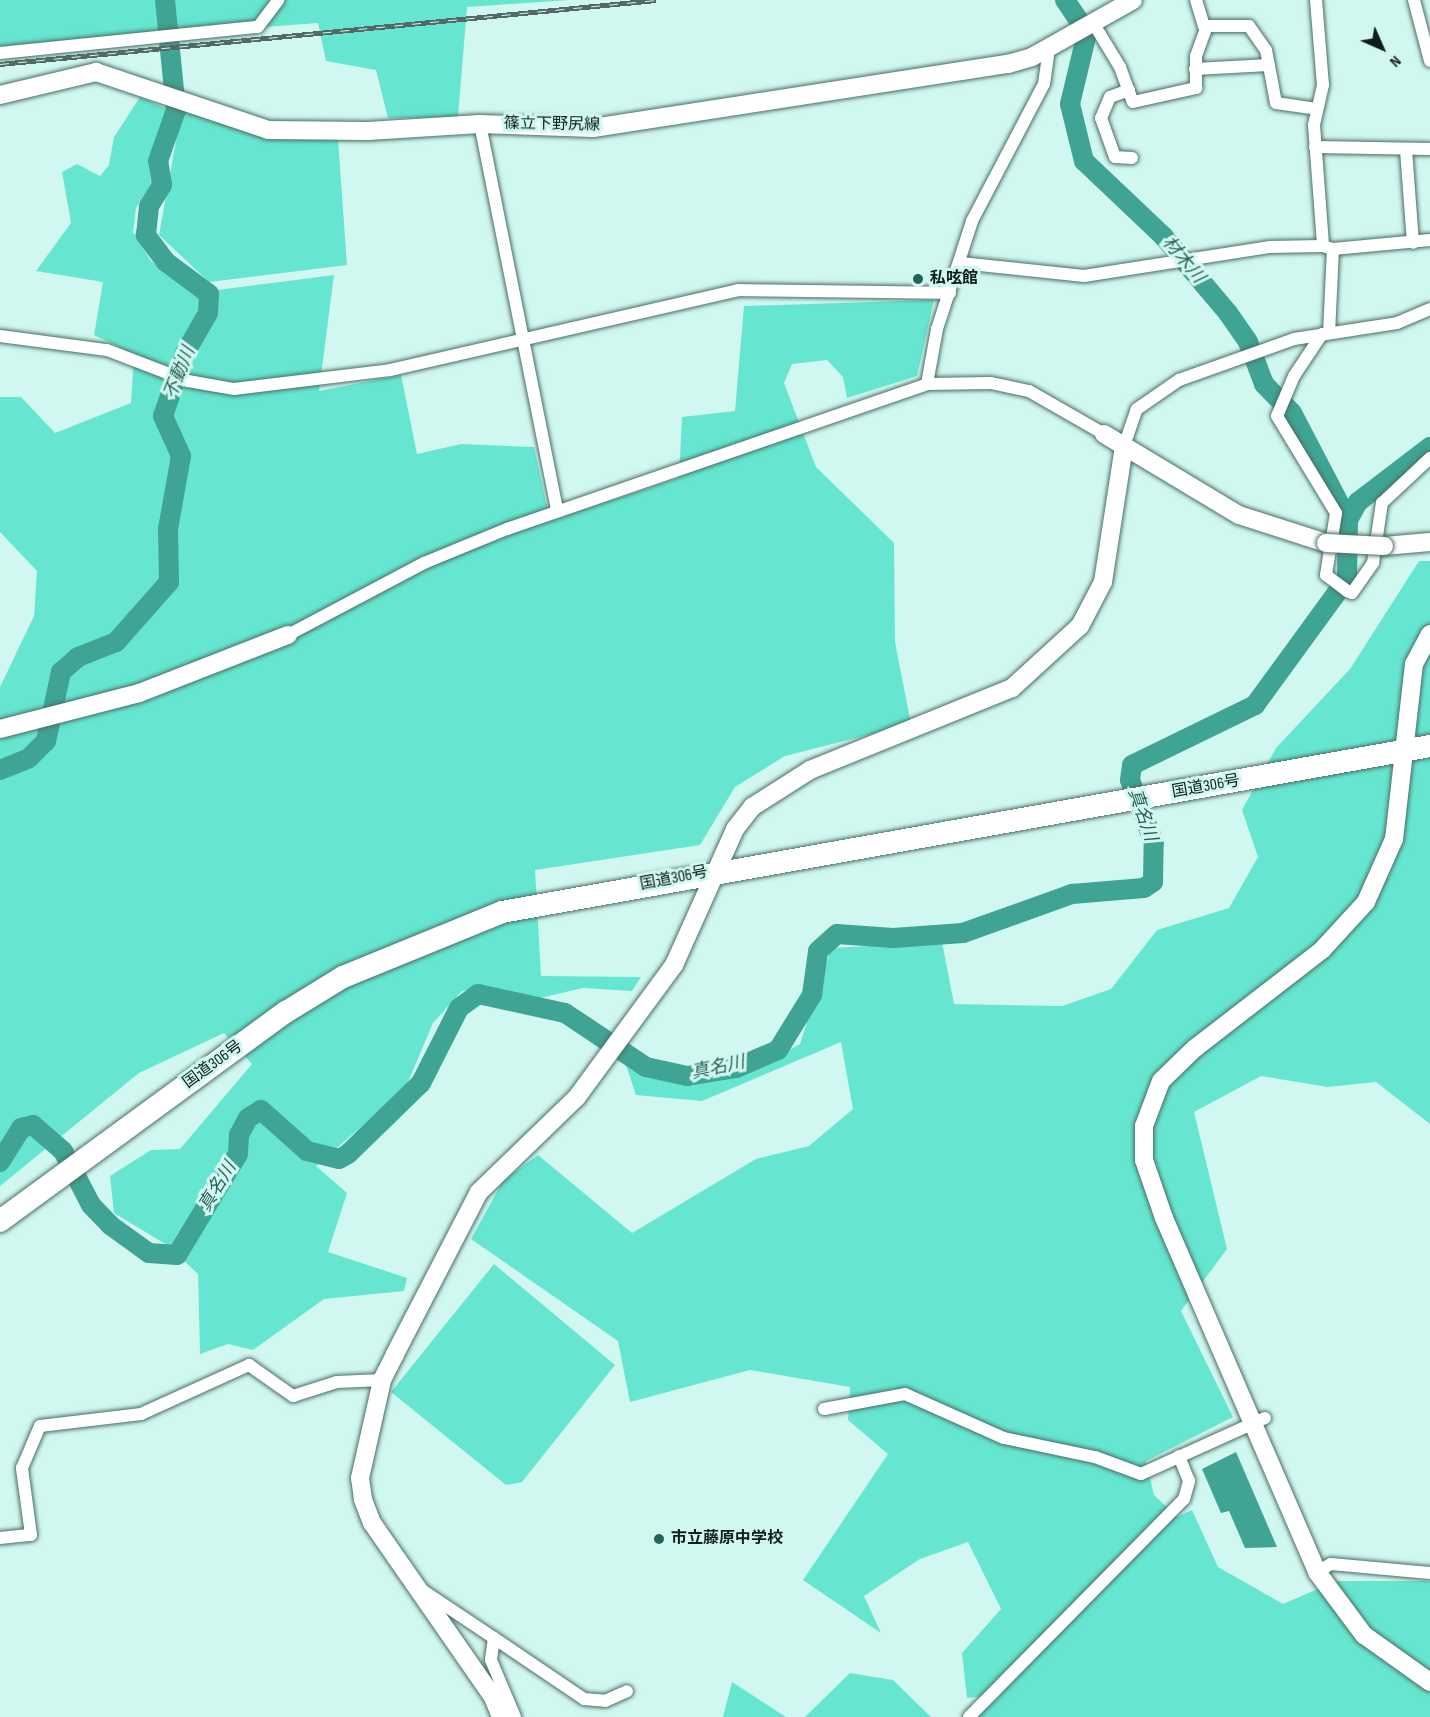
<!DOCTYPE html>
<meta charset="utf-8">
<style>
body{margin:0}
#map{position:relative;width:1430px;height:1717px;overflow:hidden;background:#d1f8f0;font-family:"Sofia Sans Condensed","Noto Sans JP",sans-serif}
div>[style]{position:absolute}
[style*='--x']{left:calc(var(--x)*1px);top:calc(var(--y)*1px);width:calc(var(--w)*1px);rotate:calc(var(--a)*1deg)}
.green>*{inset:0;background:#66e6d0}
.water>*{inset:0;background:#3fa493}
.river>*{height:20px;margin:-10px;padding:0 10px;transform-origin:10px;border-radius:10px;background:#3fa493}
.roads{filter:drop-shadow(0 0 2px #496d66) drop-shadow(0 0 2px #496d66)}
.street>*{height:12px;margin:-6px;padding:0 6px;transform-origin:6px;border-radius:6px;background:#fff}
.secondary>*{height:18px;margin:-9px;padding:0 9px;transform-origin:9px;border-radius:9px;background:#fff}
.highway>*{height:22px;margin:-11px;padding:0 11px;transform-origin:11px;border-radius:11px;background:#fff}
.rail>*{height:5px;margin-top:-2.5px;transform-origin:0;background:repeating-linear-gradient(90deg,#d1f8f0 0 9px,#526965 0 18px);box-sizing:border-box;border-block:2px solid #526965}
.bridges{filter:drop-shadow(0 0 2px #496d66) drop-shadow(0 0 2px #496d66)}
.secondary-bridge>*{height:18px;margin:-9px;padding:0 9px;transform-origin:9px;border-radius:9px;background:#fff}
.dots>*{width:16px;height:16px;translate:-50% -50%;box-sizing:border-box;border:3px solid #d1f8f0;border-radius:50%}
span{translate:-50% -50%;white-space:nowrap;text-align:center;line-height:1.15;-webkit-text-stroke:6px #d1f8f0;paint-order:stroke}
.street-label{font-size:16px;color:#0e1d1a}
.poi-label{font-size:16px;color:#0e1d1a;font-weight:700}
.left{translate:0 -50%;text-align:left}
.water-label{font-size:18px;color:#2a6157;font-style:italic}
.north{position:absolute;left:1352px;top:18px;width:60px;height:60px;-webkit-text-stroke:4px #d1f8f0;paint-order:stroke;rotate:135deg;font-size:16px;font-weight:700;line-height:24px;text-align:center;color:#0e1d1a}
.north::after{content:'';display:block;margin:auto;width:21px;height:27px;background:#0e1d1a;clip-path:polygon(50% 0,100% 100%,50% 72%,0 100%)}
</style>
<div id="map">
<div class="green">
<div style="clip-path:polygon(0 0,569px 0,467px 7px,458px 117px,388px 118px,376px 70px,326px 61px,318px 23px,0 47px)"></div>
<div style="clip-path:polygon(140px 97px,167px 109px,165px 131px,149px 159px,151px 184px,136px 208px,133px 232px,151px 261px,194px 293px,334px 275px,319px 391px,401px 375px,417px 454px,461px 444px,534px 447px,550px 521px,679px 478px,682px 417px,735px 411px,744px 306px,934px 300px,917px 376px,847px 398px,843px 377px,827px 360px,792px 364px,784px 383px,816px 467px,894px 543px,895px 642px,911px 724px,785px 756px,735px 787px,700px 845px,535px 870px,541px 976px,641px 977px,632px 991px,583px 988px,540px 998px,491px 987px,462px 991px,433px 1023px,405px 1089px,316px 1166px,347px 1193px,328px 1252px,407px 1278px,404px 1291px,324px 1299px,253px 1350px,228px 1344px,200px 1354px,198px 1274px,167px 1245px,114px 1213px,110px 1176px,151px 1150px,180px 1149px,252px 1064px,224px 1033px,139px 1073px,0 1186px,0 687px,34px 616px,37px 571px,0 532px,0 397px,21px 397px,55px 433px,131px 403px,134px 354px,94px 335px,103px 282px,36px 271px,71px 223px,62px 172px,77px 164px,100px 176px,109px 165px,114px 137px)"></div>
<div style="clip-path:polygon(182px 108px,266px 135px,338px 139px,347px 265px,209px 282px,159px 235px)"></div>
<div style="clip-path:polygon(1419px 561px,1430px 561px,1430px 1124px,1376px 1082px,1328px 1087px,1261px 1076px,1194px 1112px,1227px 1249px,1181px 1311px,1233px 1417px,1146px 1461px,1154px 1495px,1177px 1517px,1192px 1510px,1218px 1567px,1283px 1604px,1336px 1581px,1430px 1581px,1430px 1717px,977px 1717px,1002px 1694px,967px 1698px,962px 1653px,1001px 1609px,968px 1542px,920px 1559px,864px 1596px,881px 1633px,803px 1580px,888px 1454px,848px 1420px,850px 1387px,750px 1370px,630px 1402px,618px 1341px,471px 1239px,503px 1181px,538px 1155px,632px 1233px,756px 1159px,809px 1146px,853px 1109px,841px 1042px,702px 1101px,636px 1095px,623px 1056px,646px 1070px,686px 1081px,728px 1076px,769px 1061px,800px 1044px,831px 948px,942px 942px,954px 1004px,1062px 1006px,1111px 989px,1157px 930px,1229px 908px,1258px 857px,1242px 810px,1276px 748px,1350px 669px)"></div>
<div style="clip-path:polygon(494px 1264px,615px 1365px,522px 1482px,506px 1485px,391px 1392px)"></div>
<div style="clip-path:polygon(850px 1673px,893px 1680px,931px 1717px,805px 1717px)"></div>
<div style="clip-path:polygon(732px 1682px,786px 1717px,723px 1717px)"></div>
</div>
<div class="water">
<div style="clip-path:polygon(1236px 1452px,1277px 1547px,1245px 1548px,1229px 1511px,1221px 1513px,1202px 1469px)"></div>
</div>
<div class="river">
<div style="--x:1065;--y:0;--w:40;--a:56"></div>
<div style="--x:1087;--y:33;--w:73;--a:103.5"></div>
<div style="--x:1070;--y:104;--w:59;--a:76.2"></div>
<div style="--x:1084;--y:161;--w:109;--a:43.5"></div>
<div style="--x:1163;--y:236;--w:101;--a:49.8"></div>
<div style="--x:1228;--y:313;--w:35;--a:55"></div>
<div style="--x:1248;--y:342;--w:45;--a:69.1"></div>
<div style="--x:1264;--y:384;--w:40;--a:46"></div>
<div style="--x:1292;--y:413;--w:121;--a:62.4"></div>
<div style="--x:0;--y:770;--w:31;--a:-22"></div>
<div style="--x:29;--y:758;--w:24;--a:-45"></div>
<div style="--x:46;--y:741;--w:71;--a:-77.7"></div>
<div style="--x:61;--y:672;--w:23;--a:-41"></div>
<div style="--x:78;--y:657;--w:41;--a:-21.5"></div>
<div style="--x:116;--y:642;--w:80;--a:-48.5"></div>
<div style="--x:169;--y:582;--w:53;--a:-91.1"></div>
<div style="--x:168;--y:529;--w:74;--a:-79.9"></div>
<div style="--x:181;--y:456;--w:44;--a:-114.2"></div>
<div style="--x:163;--y:416;--w:67;--a:-70.8"></div>
<div style="--x:185;--y:353;--w:46;--a:-60.1"></div>
<div style="--x:208;--y:313;--w:19;--a:-87"></div>
<div style="--x:209;--y:294;--w:54;--a:-143.3"></div>
<div style="--x:166;--y:262;--w:34;--a:-127"></div>
<div style="--x:146;--y:235;--w:29;--a:-84"></div>
<div style="--x:149;--y:206;--w:25;--a:-58"></div>
<div style="--x:162;--y:185;--w:24;--a:-99"></div>
<div style="--x:158;--y:161;--w:54;--a:-70.6"></div>
<div style="--x:176;--y:110;--w:111;--a:-95.7"></div>
<div style="--x:0;--y:1162;--w:40;--a:-58"></div>
<div style="--x:21;--y:1128;--w:12;--a:-14"></div>
<div style="--x:33;--y:1125;--w:40;--a:41"></div>
<div style="--x:63;--y:1151;--w:61;--a:62.6"></div>
<div style="--x:91;--y:1205;--w:28;--a:46"></div>
<div style="--x:110;--y:1225;--w:48;--a:35.7"></div>
<div style="--x:149;--y:1253;--w:28;--a:4"></div>
<div style="--x:177;--y:1255;--w:118;--a:-58.9"></div>
<div style="--x:238;--y:1154;--w:19;--a:-87"></div>
<div style="--x:239;--y:1135;--w:19;--a:-62"></div>
<div style="--x:248;--y:1118;--w:15;--a:-32"></div>
<div style="--x:261;--y:1110;--w:62;--a:41.7"></div>
<div style="--x:307;--y:1151;--w:33;--a:14"></div>
<div style="--x:339;--y:1159;--w:10;--a:-29"></div>
<div style="--x:348;--y:1154;--w:102;--a:-44.2"></div>
<div style="--x:421;--y:1083;--w:84;--a:-63.1"></div>
<div style="--x:459;--y:1008;--w:24;--a:-36"></div>
<div style="--x:478;--y:994;--w:89;--a:12.3"></div>
<div style="--x:565;--y:1013;--w:97;--a:33.7"></div>
<div style="--x:646;--y:1067;--w:42;--a:12.4"></div>
<div style="--x:687;--y:1076;--w:50;--a:-9.3"></div>
<div style="--x:736;--y:1068;--w:46;--a:-23.2"></div>
<div style="--x:778;--y:1050;--w:65;--a:-58.3"></div>
<div style="--x:812;--y:995;--w:44;--a:-82.2"></div>
<div style="--x:818;--y:951;--w:25;--a:-42"></div>
<div style="--x:837;--y:934;--w:56;--a:4.1"></div>
<div style="--x:893;--y:938;--w:70;--a:-4.1"></div>
<div style="--x:963;--y:933;--w:116;--a:-19.7"></div>
<div style="--x:1072;--y:894;--w:72;--a:-4.8"></div>
<div style="--x:1144;--y:888;--w:11;--a:-34"></div>
<div style="--x:1153;--y:882;--w:39;--a:-89"></div>
<div style="--x:1154;--y:843;--w:67;--a:-110.9"></div>
<div style="--x:1130;--y:780;--w:15;--a:-82"></div>
<div style="--x:1132;--y:765;--w:137;--a:-26"></div>
<div style="--x:1255;--y:705;--w:156;--a:-53.9"></div>
<div style="--x:1347;--y:579;--w:59;--a:-89"></div>
<div style="--x:1348;--y:520;--w:21;--a:-61"></div>
<div style="--x:1358;--y:502;--w:91;--a:-37.4"></div>
</div>
<div class="roads">
<div class="street">
<div style="--x:1196;--y:0;--w:27;--a:73"></div>
<div style="--x:1204;--y:26;--w:45;--a:0"></div>
<div style="--x:1249;--y:26;--w:29;--a:55"></div>
<div style="--x:1266;--y:50;--w:54;--a:79.3"></div>
<div style="--x:1276;--y:103;--w:41;--a:8.3"></div>
<div style="--x:1316;--y:0;--w:85;--a:85.3"></div>
<div style="--x:1323;--y:85;--w:41;--a:102.7"></div>
<div style="--x:1314;--y:125;--w:121;--a:85.7"></div>
<div style="--x:1414;--y:0;--w:63;--a:75.3"></div>
<div style="--x:1092;--y:21;--w:54;--a:58.7"></div>
<div style="--x:1120;--y:67;--w:37;--a:70"></div>
<div style="--x:1133;--y:102;--w:65;--a:-12.5"></div>
<div style="--x:1196;--y:88;--w:32;--a:-90"></div>
<div style="--x:1196;--y:56;--w:32;--a:-70"></div>
<div style="--x:0;--y:53;--w:259;--a:-5.8"></div>
<div style="--x:258;--y:27;--w:34;--a:-53"></div>
<div style="--x:1195;--y:69;--w:74;--a:-3.1"></div>
<div style="--x:1129;--y:90;--w:20;--a:160"></div>
<div style="--x:1110;--y:97;--w:23;--a:113"></div>
<div style="--x:1101;--y:118;--w:41;--a:70.3"></div>
<div style="--x:1115;--y:157;--w:17;--a:3"></div>
<div style="--x:480;--y:124;--w:395;--a:78.7"></div>
<div style="--x:1315;--y:147;--w:115;--a:1"></div>
<div style="--x:1406;--y:150;--w:93;--a:85.7"></div>
<div style="--x:1333;--y:249;--w:97;--a:-5.3"></div>
<div style="--x:961;--y:263;--w:124;--a:6"></div>
<div style="--x:1084;--y:276;--w:187;--a:-8.9"></div>
<div style="--x:1269;--y:247;--w:54;--a:-1.1"></div>
<div style="--x:1323;--y:246;--w:10;--a:17"></div>
<div style="--x:1333;--y:249;--w:84;--a:92.7"></div>
<div style="--x:1322;--y:334;--w:50;--a:123.7"></div>
<div style="--x:1294;--y:376;--w:43;--a:113"></div>
<div style="--x:1277;--y:416;--w:114;--a:58.7"></div>
<div style="--x:1336;--y:513;--w:63;--a:99.2"></div>
<div style="--x:1326;--y:575;--w:26;--a:37"></div>
<div style="--x:1347;--y:591;--w:5;--a:22"></div>
<div style="--x:1352;--y:593;--w:37;--a:-55"></div>
<div style="--x:1373;--y:563;--w:61;--a:-81.5"></div>
<div style="--x:1382;--y:503;--w:66;--a:-43.2"></div>
<div style="--x:0;--y:336;--w:108;--a:7.5"></div>
<div style="--x:107;--y:350;--w:87;--a:20.9"></div>
<div style="--x:188;--y:381;--w:47;--a:9.9"></div>
<div style="--x:234;--y:389;--w:157;--a:-6.9"></div>
<div style="--x:390;--y:370;--w:357;--a:-12.9"></div>
<div style="--x:738;--y:290;--w:212;--a:0.8"></div>
<div style="--x:927;--y:384;--w:56;--a:-79.7"></div>
<div style="--x:937;--y:329;--w:114;--a:-72"></div>
<div style="--x:972;--y:221;--w:155;--a:-62.3"></div>
<div style="--x:1044;--y:84;--w:37;--a:-82"></div>
<div style="--x:1124;--y:446;--w:39;--a:-71"></div>
<div style="--x:1137;--y:409;--w:51;--a:-34.6"></div>
<div style="--x:1179;--y:380;--w:122;--a:-19.6"></div>
<div style="--x:1294;--y:339;--w:104;--a:-8.8"></div>
<div style="--x:1397;--y:323;--w:36;--a:-23"></div>
<div style="--x:288;--y:635;--w:154;--a:-27.9"></div>
<div style="--x:424;--y:563;--w:90;--a:-22.3"></div>
<div style="--x:507;--y:529;--w:444;--a:-19"></div>
<div style="--x:927;--y:384;--w:64;--a:-0.9"></div>
<div style="--x:991;--y:383;--w:39;--a:12"></div>
<div style="--x:1029;--y:391;--w:86;--a:29.8"></div>
<div style="--x:824;--y:1409;--w:82;--a:-10.5"></div>
<div style="--x:905;--y:1394;--w:108;--a:24"></div>
<div style="--x:1004;--y:1438;--w:93;--a:11.8"></div>
<div style="--x:1095;--y:1457;--w:49;--a:20.3"></div>
<div style="--x:1141;--y:1474;--w:136;--a:-24.3"></div>
<div style="--x:0;--y:1538;--w:31;--a:-6"></div>
<div style="--x:31;--y:1535;--w:68;--a:-97.7"></div>
<div style="--x:22;--y:1468;--w:46;--a:-66.8"></div>
<div style="--x:40;--y:1426;--w:102;--a:-6.8"></div>
<div style="--x:141;--y:1414;--w:119;--a:-24.4"></div>
<div style="--x:249;--y:1365;--w:54;--a:35.2"></div>
<div style="--x:293;--y:1396;--w:46;--a:-17.7"></div>
<div style="--x:337;--y:1382;--w:45;--a:-2.5"></div>
<div style="--x:1317;--y:1572;--w:16;--a:-30"></div>
<div style="--x:1331;--y:1564;--w:99;--a:5.2"></div>
<div style="--x:419;--y:1588;--w:90;--a:33.7"></div>
<div style="--x:494;--y:1638;--w:22;--a:98"></div>
<div style="--x:491;--y:1660;--w:62;--a:67.2"></div>
<div style="--x:494;--y:1638;--w:109;--a:34.1"></div>
<div style="--x:584;--y:1699;--w:21;--a:5"></div>
<div style="--x:605;--y:1701;--w:24;--a:-24"></div>
<div style="--x:969;--y:1717;--w:306;--a:-45.4"></div>
<div style="--x:1184;--y:1499;--w:19;--a:-74"></div>
<div style="--x:1189;--y:1481;--w:27;--a:-112"></div>
</div>
<div class="secondary">
<div style="--x:0;--y:95;--w:99;--a:-13.5"></div>
<div style="--x:96;--y:72;--w:182;--a:18.6"></div>
<div style="--x:268;--y:130;--w:100;--a:0.6"></div>
<div style="--x:368;--y:131;--w:112;--a:-3.6"></div>
<div style="--x:480;--y:124;--w:113;--a:2"></div>
<div style="--x:593;--y:128;--w:420;--a:-8.8"></div>
<div style="--x:1008;--y:64;--w:25;--a:-16"></div>
<div style="--x:1032;--y:57;--w:116;--a:-29.4"></div>
<div style="--x:1104;--y:434;--w:157;--a:31"></div>
<div style="--x:1239;--y:515;--w:91;--a:17.8"></div>
<div style="--x:1384;--y:546;--w:46;--a:-5"></div>
<div style="--x:1430;--y:634;--w:34;--a:118"></div>
<div style="--x:1414;--y:664;--w:176;--a:96.5"></div>
<div style="--x:1394;--y:839;--w:69;--a:114"></div>
<div style="--x:1366;--y:902;--w:65;--a:132.5"></div>
<div style="--x:1322;--y:950;--w:160;--a:142.3"></div>
<div style="--x:1195;--y:1048;--w:47;--a:135.9"></div>
<div style="--x:1161;--y:1081;--w:48;--a:110.7"></div>
<div style="--x:1144;--y:1126;--w:34;--a:90"></div>
<div style="--x:1144;--y:1160;--w:61;--a:71"></div>
<div style="--x:1164;--y:1218;--w:386;--a:66.6"></div>
<div style="--x:1317;--y:1572;--w:79;--a:53.3"></div>
<div style="--x:1364;--y:1635;--w:81;--a:35.5"></div>
<div style="--x:0;--y:729;--w:144;--a:-14.5"></div>
<div style="--x:139;--y:693;--w:160;--a:-21.3"></div>
<div style="--x:501;--y:1717;--w:22;--a:-112"></div>
<div style="--x:493;--y:1697;--w:212;--a:-124.8"></div>
<div style="--x:372;--y:1523;--w:26;--a:-111"></div>
<div style="--x:363;--y:1499;--w:21;--a:-98"></div>
<div style="--x:360;--y:1478;--w:100;--a:-77.3"></div>
<div style="--x:382;--y:1380;--w:29;--a:-63"></div>
<div style="--x:395;--y:1354;--w:182;--a:-62.6"></div>
<div style="--x:479;--y:1192;--w:136;--a:-44.1"></div>
<div style="--x:577;--y:1097;--w:164;--a:-53.7"></div>
<div style="--x:674;--y:965;--w:149;--a:-65.8"></div>
<div style="--x:735;--y:829;--w:28;--a:-52"></div>
<div style="--x:752;--y:807;--w:69;--a:-32.5"></div>
<div style="--x:810;--y:770;--w:218;--a:-22.1"></div>
<div style="--x:1012;--y:688;--w:92;--a:-42.4"></div>
<div style="--x:1080;--y:626;--w:50;--a:-62.4"></div>
<div style="--x:1103;--y:582;--w:138;--a:-81.2"></div>
</div>
<div class="highway">
<div style="--x:0;--y:1221;--w:354;--a:-36.2"></div>
<div style="--x:286;--y:1012;--w:67;--a:-31.6"></div>
<div style="--x:343;--y:977;--w:172;--a:-22.2"></div>
<div style="--x:502;--y:912;--w:943;--a:-10.14"></div>
</div>
</div>
<div class="rail">
<div style="--x:0;--y:64;--w:659;--a:-5.57"></div>
</div>
<div class="bridges">
<div class="secondary-bridge">
<div style="--x:1326;--y:543;--w:58;--a:3"></div>
</div>
</div>
<div class="dots">
<div style="left:918px;top:279px;background:#1d6559"></div>
<div style="left:659px;top:1539px;background:#1d6559"></div>
</div>
<div class="street-label">
<span style="left:552px;top:125px;rotate:1deg">篠立下野尻線</span>
<span style="left:1206px;top:787px;rotate:-10deg">国道306号</span>
<span style="left:674px;top:879px;rotate:-11deg">国道306号</span>
<span style="left:213px;top:1065px;rotate:-36deg">国道306号</span>
</div>
<div class="poi-label">
<span class="left" style="left:930px;top:279px">私呟館</span>
<span class="left" style="left:671px;top:1539px">市立藤原中学校</span>
</div>
<div class="water-label">
<span style="left:1183px;top:260px;rotate:50deg">材木川</span>
<span style="left:180px;top:373px;rotate:-68deg">不動川</span>
<span style="left:1142px;top:815px;rotate:71deg">真名川</span>
<span style="left:718px;top:1068px;rotate:-12deg">真名川</span>
<span style="left:218px;top:1187px;rotate:-59deg">真名川</span>
</div>
<div class="north">N</div>
</div>
